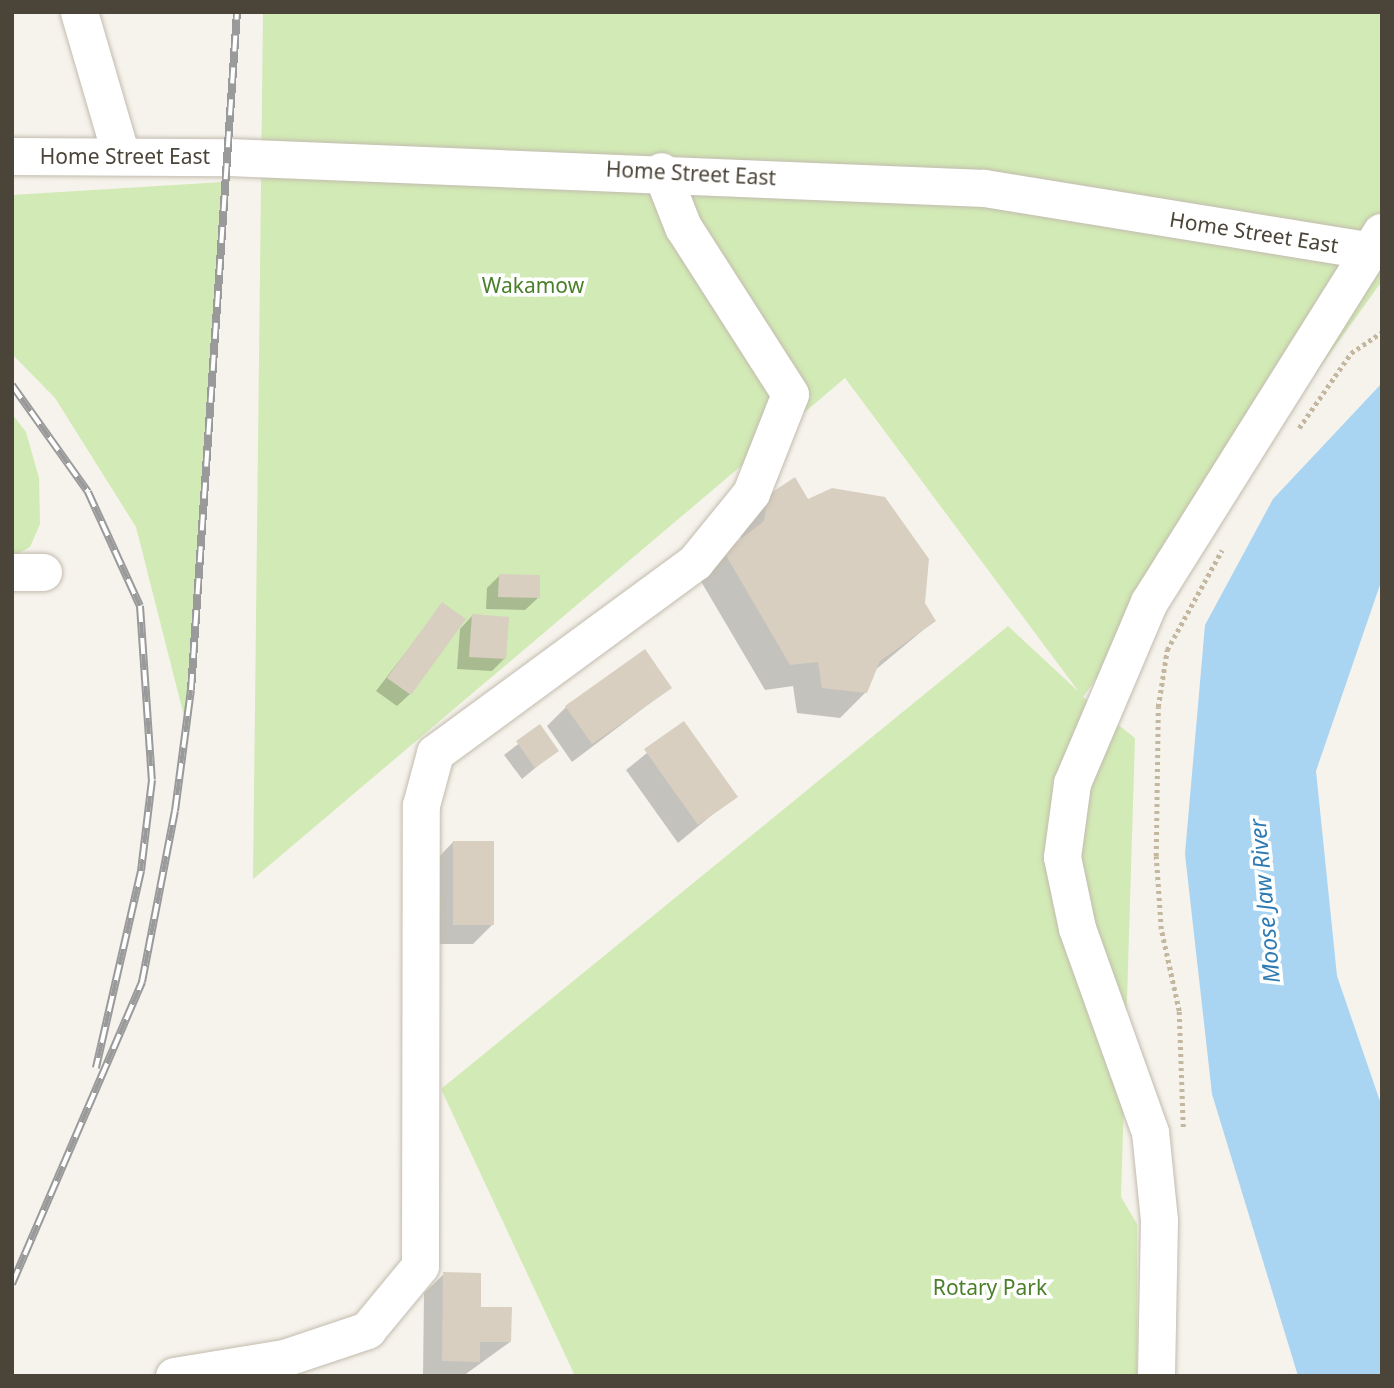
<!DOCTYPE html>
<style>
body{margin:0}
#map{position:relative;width:1394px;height:1388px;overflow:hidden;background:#f6f3ec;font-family:"Noto Sans",sans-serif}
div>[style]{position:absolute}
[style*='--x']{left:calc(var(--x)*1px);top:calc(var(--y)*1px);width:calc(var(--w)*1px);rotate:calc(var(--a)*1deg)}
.green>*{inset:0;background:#d2eab5}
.water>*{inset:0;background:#a9d4f2}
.shadow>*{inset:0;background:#0003}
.building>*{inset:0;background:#d8cfc1}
.path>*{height:4.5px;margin-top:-2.25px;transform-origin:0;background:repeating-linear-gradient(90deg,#c4b79f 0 3.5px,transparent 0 7px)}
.roads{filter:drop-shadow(0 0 2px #c2bbae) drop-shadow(0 0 2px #c2bbae)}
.minor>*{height:37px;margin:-18.5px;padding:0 18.5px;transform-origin:18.5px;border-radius:18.5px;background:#fff}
.rail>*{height:8px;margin-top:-4px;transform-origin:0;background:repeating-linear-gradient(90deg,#fff 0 16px,#9a9a9a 0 32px);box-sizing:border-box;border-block:2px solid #9a9a9a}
span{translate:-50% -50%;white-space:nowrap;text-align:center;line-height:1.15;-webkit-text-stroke:7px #fff;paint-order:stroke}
.street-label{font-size:21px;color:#4b4439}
.park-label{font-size:21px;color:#4a7f2a}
.water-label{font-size:23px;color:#2e7ab2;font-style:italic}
.frame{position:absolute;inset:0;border:14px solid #4b4439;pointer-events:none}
</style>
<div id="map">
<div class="green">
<div style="clip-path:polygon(263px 12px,1382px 12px,1382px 281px,1083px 697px,1135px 738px,1121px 1197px,1137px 1224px,1137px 1376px,575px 1376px,441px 1089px,1008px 626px,1079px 692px,845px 378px,253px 879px)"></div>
<div style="clip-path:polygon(223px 182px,191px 690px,188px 732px,136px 527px,55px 398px,12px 354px,12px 195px)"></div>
<div style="clip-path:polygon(12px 414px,26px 432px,39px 478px,40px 524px,30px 547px,12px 557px)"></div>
</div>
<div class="water">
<div style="clip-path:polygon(1382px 383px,1382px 579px,1316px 771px,1337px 976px,1382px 1107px,1382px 1376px,1298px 1376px,1212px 1094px,1185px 854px,1205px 625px,1273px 499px)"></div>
</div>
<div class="shadow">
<div style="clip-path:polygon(769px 496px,807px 502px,923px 603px,934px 621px,874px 671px,866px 692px,840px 718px,797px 713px,793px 686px,765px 690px,699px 578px,740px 541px,743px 522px)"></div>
<div style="clip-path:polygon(499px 576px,538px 598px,525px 610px,486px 609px,487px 588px)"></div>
<div style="clip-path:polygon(443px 604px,410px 694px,397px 706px,376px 691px)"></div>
<div style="clip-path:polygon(472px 616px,504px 659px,492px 671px,457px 669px,460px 629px)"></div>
<div style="clip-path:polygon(670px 688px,572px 762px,547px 726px,566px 707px)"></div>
<div style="clip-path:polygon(684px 723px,735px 796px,678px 843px,626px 770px)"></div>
<div style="clip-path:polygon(540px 727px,557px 750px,522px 779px,504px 755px)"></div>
<div style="clip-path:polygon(453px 842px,492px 925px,473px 944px,434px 944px,434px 862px)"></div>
<div style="clip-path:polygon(444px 1274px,510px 1342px,463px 1376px,423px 1376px,424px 1293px)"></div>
</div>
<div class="building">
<div style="clip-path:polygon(795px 477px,808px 499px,832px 488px,885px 497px,929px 559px,925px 603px,936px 621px,880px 661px,867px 693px,822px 688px,818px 662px,790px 665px,724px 552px,764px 521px,768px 495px)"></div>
<div style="clip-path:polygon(499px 574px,540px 575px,540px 598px,498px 597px)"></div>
<div style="clip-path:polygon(442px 602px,466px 619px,411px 695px,387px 678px)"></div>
<div style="clip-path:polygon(472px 614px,509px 617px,506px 659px,469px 657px)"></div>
<div style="clip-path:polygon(645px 649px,672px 688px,592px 744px,565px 706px)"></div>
<div style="clip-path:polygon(684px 721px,738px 797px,698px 825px,644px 749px)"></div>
<div style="clip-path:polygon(540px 724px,559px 751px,535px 768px,516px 741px)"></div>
<div style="clip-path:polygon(453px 841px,494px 841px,494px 925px,453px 925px)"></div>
<div style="clip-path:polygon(443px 1272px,481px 1273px,481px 1307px,512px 1307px,511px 1342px,480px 1342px,480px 1362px,442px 1361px)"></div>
</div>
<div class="path">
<div style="--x:1299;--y:428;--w:91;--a:-55.3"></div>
<div style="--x:1351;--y:353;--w:37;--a:-34"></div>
<div style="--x:1183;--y:1127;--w:116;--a:-92"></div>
<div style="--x:1179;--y:1011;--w:84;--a:-102.4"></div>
<div style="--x:1161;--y:929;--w:73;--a:-93.9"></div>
<div style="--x:1156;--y:856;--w:149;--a:-89.2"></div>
<div style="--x:1158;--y:707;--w:58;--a:-81"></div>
<div style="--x:1167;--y:650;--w:114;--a:-61.2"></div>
</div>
<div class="roads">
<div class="minor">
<div style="--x:79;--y:12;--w:150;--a:73.7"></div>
<div style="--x:12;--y:156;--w:216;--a:0.3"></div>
<div style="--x:228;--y:157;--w:757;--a:2.35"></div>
<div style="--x:984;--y:188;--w:386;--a:9.2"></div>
<div style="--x:12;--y:572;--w:31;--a:0"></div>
<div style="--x:174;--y:1376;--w:111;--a:-9.3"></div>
<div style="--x:284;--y:1358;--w:88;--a:-18.6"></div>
<div style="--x:367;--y:1330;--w:83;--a:-50.4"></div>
<div style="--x:420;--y:1266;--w:461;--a:-89.9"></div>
<div style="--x:421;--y:805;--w:54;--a:-74.9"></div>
<div style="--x:435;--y:753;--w:323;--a:-36.3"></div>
<div style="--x:695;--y:562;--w:89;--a:-50.9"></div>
<div style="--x:751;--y:493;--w:106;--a:-68.5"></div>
<div style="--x:790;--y:394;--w:198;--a:-122.6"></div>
<div style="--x:683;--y:227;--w:60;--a:-111.4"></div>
<div style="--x:1156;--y:1376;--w:156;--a:-88.9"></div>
<div style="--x:1159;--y:1220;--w:88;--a:-95.8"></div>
<div style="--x:1150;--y:1132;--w:217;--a:-109.7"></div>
<div style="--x:1077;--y:928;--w:73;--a:-101.9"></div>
<div style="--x:1062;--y:857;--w:75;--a:-82.3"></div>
<div style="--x:1072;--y:783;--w:197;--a:-67"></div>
<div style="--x:1149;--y:602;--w:437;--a:-57.9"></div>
</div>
</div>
<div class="rail">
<div style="--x:12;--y:385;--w:131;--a:54.6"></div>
<div style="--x:88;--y:492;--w:125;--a:65.5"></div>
<div style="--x:140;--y:606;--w:174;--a:86.1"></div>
<div style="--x:152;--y:780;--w:92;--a:96.9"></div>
<div style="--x:141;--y:871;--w:202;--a:102.9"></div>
<div style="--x:12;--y:1284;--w:329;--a:-66.7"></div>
<div style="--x:142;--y:982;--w:174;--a:-79.1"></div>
<div style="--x:175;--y:811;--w:122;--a:-82.5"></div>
<div style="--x:191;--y:690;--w:680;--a:-86.12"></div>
</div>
<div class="street-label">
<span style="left:125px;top:156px">Home Street East</span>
<span style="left:691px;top:173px;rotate:3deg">Home Street East</span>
<span style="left:1254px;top:232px;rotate:9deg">Home Street East</span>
</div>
<div class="park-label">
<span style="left:533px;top:285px">Wakamow</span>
<span style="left:990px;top:1287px">Rotary Park</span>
</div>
<div class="water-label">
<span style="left:1264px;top:901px;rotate:-95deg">Moose Jaw River</span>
</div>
<div class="frame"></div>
</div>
